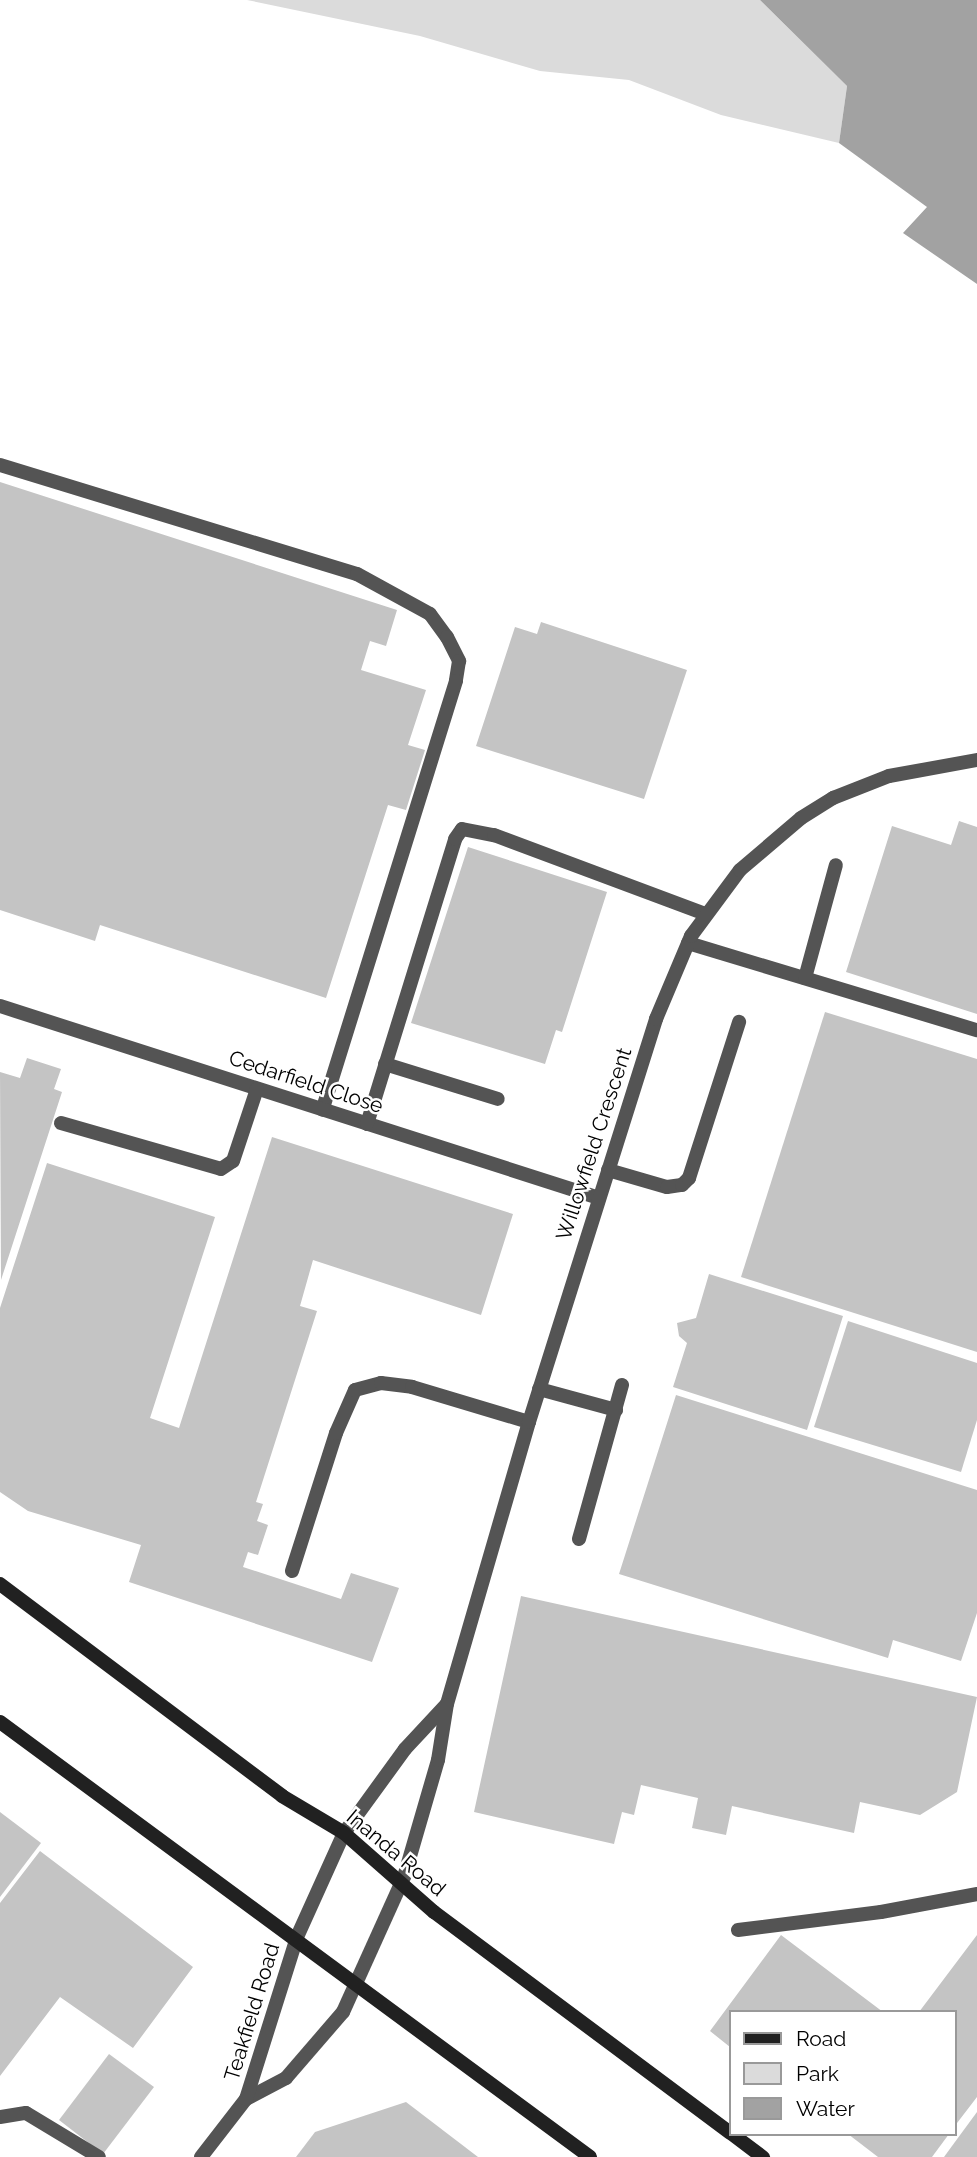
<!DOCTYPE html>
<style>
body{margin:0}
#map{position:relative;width:977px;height:2157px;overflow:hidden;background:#fff;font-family:Raleway,sans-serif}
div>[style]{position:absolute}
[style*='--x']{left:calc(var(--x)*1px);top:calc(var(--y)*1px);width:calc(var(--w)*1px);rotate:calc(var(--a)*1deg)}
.green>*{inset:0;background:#dbdbdb}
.water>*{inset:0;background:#a2a2a2}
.building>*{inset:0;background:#c4c4c4}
.lane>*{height:14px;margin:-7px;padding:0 7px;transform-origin:7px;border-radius:7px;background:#545454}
.street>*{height:14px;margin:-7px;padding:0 7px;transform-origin:7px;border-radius:7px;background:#545454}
.secondary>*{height:14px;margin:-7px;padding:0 7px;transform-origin:7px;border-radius:7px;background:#212121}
span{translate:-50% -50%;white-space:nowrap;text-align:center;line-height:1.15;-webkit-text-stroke:5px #fff;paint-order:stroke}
.street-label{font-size:21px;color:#000}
.legend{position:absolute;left:729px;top:2010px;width:228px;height:126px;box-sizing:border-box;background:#fff;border:2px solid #999;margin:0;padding:9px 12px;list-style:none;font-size:21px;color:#000}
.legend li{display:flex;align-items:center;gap:14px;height:35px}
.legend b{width:35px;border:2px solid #999}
</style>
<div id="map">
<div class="green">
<div style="clip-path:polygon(247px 0,760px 0,847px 86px,839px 143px,721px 115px,629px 80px,540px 71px,420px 36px)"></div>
</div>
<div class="water">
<div style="clip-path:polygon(760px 0,977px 0,977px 284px,903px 233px,927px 207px,839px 143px,847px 86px)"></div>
</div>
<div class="building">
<div style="clip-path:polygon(0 482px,397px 610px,386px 646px,370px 641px,361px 670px,426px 690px,408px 745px,425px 750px,406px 810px,388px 805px,326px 998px,100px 925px,95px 941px,0 910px)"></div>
<div style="clip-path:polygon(541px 622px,687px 670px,644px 799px,476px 746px,515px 627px,537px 634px)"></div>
<div style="clip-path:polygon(959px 821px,977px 827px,977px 1014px,846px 972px,892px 826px,951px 845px)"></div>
<div style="clip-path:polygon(468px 847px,607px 892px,562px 1032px,556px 1030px,545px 1064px,411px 1023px)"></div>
<div style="clip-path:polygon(825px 1012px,977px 1059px,977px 1352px,741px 1277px)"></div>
<div style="clip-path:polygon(27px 1058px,61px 1069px,54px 1089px,62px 1092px,1px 1280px,0 1072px,20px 1078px)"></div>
<div style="clip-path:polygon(272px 1137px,513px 1214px,481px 1315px,313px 1260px,300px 1306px,317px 1311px,256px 1502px,263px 1504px,257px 1521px,268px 1525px,258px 1555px,248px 1552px,243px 1567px,341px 1599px,351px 1573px,399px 1588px,372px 1662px,129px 1582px,141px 1545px,28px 1511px,0 1492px,0 1308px,47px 1163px,215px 1217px,150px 1418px,179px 1428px)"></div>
<div style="clip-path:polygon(709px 1274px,843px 1316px,807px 1430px,673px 1387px,687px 1343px,679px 1336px,677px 1323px,696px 1318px)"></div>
<div style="clip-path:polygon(848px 1321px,977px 1363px,977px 1420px,961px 1472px,814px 1427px)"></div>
<div style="clip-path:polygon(676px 1395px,977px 1490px,977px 1613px,961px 1661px,893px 1640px,888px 1658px,619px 1574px)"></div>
<div style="clip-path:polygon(521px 1596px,977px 1697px,957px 1792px,920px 1815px,860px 1802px,854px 1833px,732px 1806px,726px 1835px,692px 1828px,698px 1798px,641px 1785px,634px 1815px,622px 1812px,614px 1844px,474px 1812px)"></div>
<div style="clip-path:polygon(0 1812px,41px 1843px,0 1897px)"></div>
<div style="clip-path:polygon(40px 1851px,193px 1967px,133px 2048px,60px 1997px,0 2076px,0 1903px)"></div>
<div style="clip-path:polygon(781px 1935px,883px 2012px,730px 2012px,730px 2047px,710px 2031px)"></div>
<div style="clip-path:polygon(977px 1935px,977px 2097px,954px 2127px,954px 2012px,919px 2012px)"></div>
<div style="clip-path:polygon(109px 2054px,154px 2087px,103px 2154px,59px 2120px)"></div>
<div style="clip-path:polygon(406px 2102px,478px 2157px,296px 2157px,315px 2132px)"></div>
<div style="clip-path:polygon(977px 2112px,977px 2157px,944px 2157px,952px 2146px)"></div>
<div style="clip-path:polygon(848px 2134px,949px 2134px,932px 2157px,878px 2157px)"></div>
</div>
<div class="lane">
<div style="--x:0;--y:465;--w:373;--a:17"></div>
<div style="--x:357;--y:574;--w:83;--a:28.7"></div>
<div style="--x:430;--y:614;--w:29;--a:54"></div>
<div style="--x:447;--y:637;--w:27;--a:63"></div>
<div style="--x:459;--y:661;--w:20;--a:99"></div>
<div style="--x:456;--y:681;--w:449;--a:107.3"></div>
<div style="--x:688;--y:943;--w:302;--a:16.8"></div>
<div style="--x:805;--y:978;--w:117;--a:-74.7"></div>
<div style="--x:0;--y:1006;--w:629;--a:17.77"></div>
<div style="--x:385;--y:1064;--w:118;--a:17.2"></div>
<div style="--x:61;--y:1123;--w:166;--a:16"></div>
<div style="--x:221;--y:1169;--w:14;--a:-34"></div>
<div style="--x:233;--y:1161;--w:76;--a:-71.6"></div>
<div style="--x:367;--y:1124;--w:298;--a:-72.8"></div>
<div style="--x:455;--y:839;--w:12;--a:-55"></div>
<div style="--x:462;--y:829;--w:33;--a:11"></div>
<div style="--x:494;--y:835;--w:225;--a:20.5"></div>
<div style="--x:608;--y:1170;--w:61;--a:16.1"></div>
<div style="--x:667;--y:1187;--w:15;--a:-8"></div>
<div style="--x:682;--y:1185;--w:10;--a:-45"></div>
<div style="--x:689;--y:1178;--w:164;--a:-72.2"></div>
<div style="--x:539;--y:1389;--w:80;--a:15.3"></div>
<div style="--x:579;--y:1539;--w:160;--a:-74.4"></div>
<div style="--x:292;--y:1571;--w:145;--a:-72.3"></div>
<div style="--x:336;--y:1433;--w:47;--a:-66.2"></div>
<div style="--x:355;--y:1390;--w:27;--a:-15"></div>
<div style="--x:381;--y:1383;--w:31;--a:7"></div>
<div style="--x:412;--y:1387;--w:122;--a:16.7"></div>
<div style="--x:738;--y:1930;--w:144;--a:-7.2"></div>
<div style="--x:881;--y:1912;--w:98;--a:-10.6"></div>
<div style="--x:0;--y:2117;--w:26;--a:-9"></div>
<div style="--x:26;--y:2113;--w:85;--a:31.1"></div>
</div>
<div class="street">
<div style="--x:246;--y:2099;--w:45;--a:-27.7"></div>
<div style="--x:286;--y:2078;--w:87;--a:-49.2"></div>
<div style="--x:343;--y:2012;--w:148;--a:-65.7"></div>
<div style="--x:404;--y:1877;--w:122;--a:-73.8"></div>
<div style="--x:438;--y:1760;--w:57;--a:-80.9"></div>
<div style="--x:447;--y:1704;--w:294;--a:-73.8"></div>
<div style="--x:529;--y:1422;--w:423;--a:-72.5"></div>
<div style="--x:656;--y:1019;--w:90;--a:-67.1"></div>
<div style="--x:691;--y:936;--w:82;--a:-53.4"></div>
<div style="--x:740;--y:870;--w:80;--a:-40.4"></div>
<div style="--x:801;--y:818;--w:38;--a:-32"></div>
<div style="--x:833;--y:798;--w:60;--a:-21.4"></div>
<div style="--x:889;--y:776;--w:89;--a:-10.3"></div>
<div style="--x:201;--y:2157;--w:73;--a:-52.2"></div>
<div style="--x:246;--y:2099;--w:170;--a:-72.5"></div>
<div style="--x:297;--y:1937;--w:114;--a:-65.7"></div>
<div style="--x:344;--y:1833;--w:104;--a:-54"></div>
<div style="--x:405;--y:1749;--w:60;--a:-47"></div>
</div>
<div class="secondary">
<div style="--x:0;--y:1584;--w:353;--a:36.9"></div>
<div style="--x:282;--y:1796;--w:72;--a:30.8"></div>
<div style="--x:344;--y:1833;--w:120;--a:41.3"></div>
<div style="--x:434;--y:1912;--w:369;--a:36.7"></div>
<div style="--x:0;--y:1722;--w:733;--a:36.4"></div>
<div style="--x:732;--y:2134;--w:39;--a:37"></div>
</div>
<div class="street-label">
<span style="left:306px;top:1082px;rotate:18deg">Cedarfield Close</span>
<span style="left:594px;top:1144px;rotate:-72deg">Willowfield Crescent</span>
<span style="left:396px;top:1853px;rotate:40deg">Inanda Road</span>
<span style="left:252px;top:2012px;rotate:-73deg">Teakfield Road</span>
</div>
<ul class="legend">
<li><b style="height:9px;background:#212121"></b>Road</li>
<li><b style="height:19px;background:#dbdbdb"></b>Park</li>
<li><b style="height:19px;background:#a2a2a2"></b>Water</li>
</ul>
</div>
